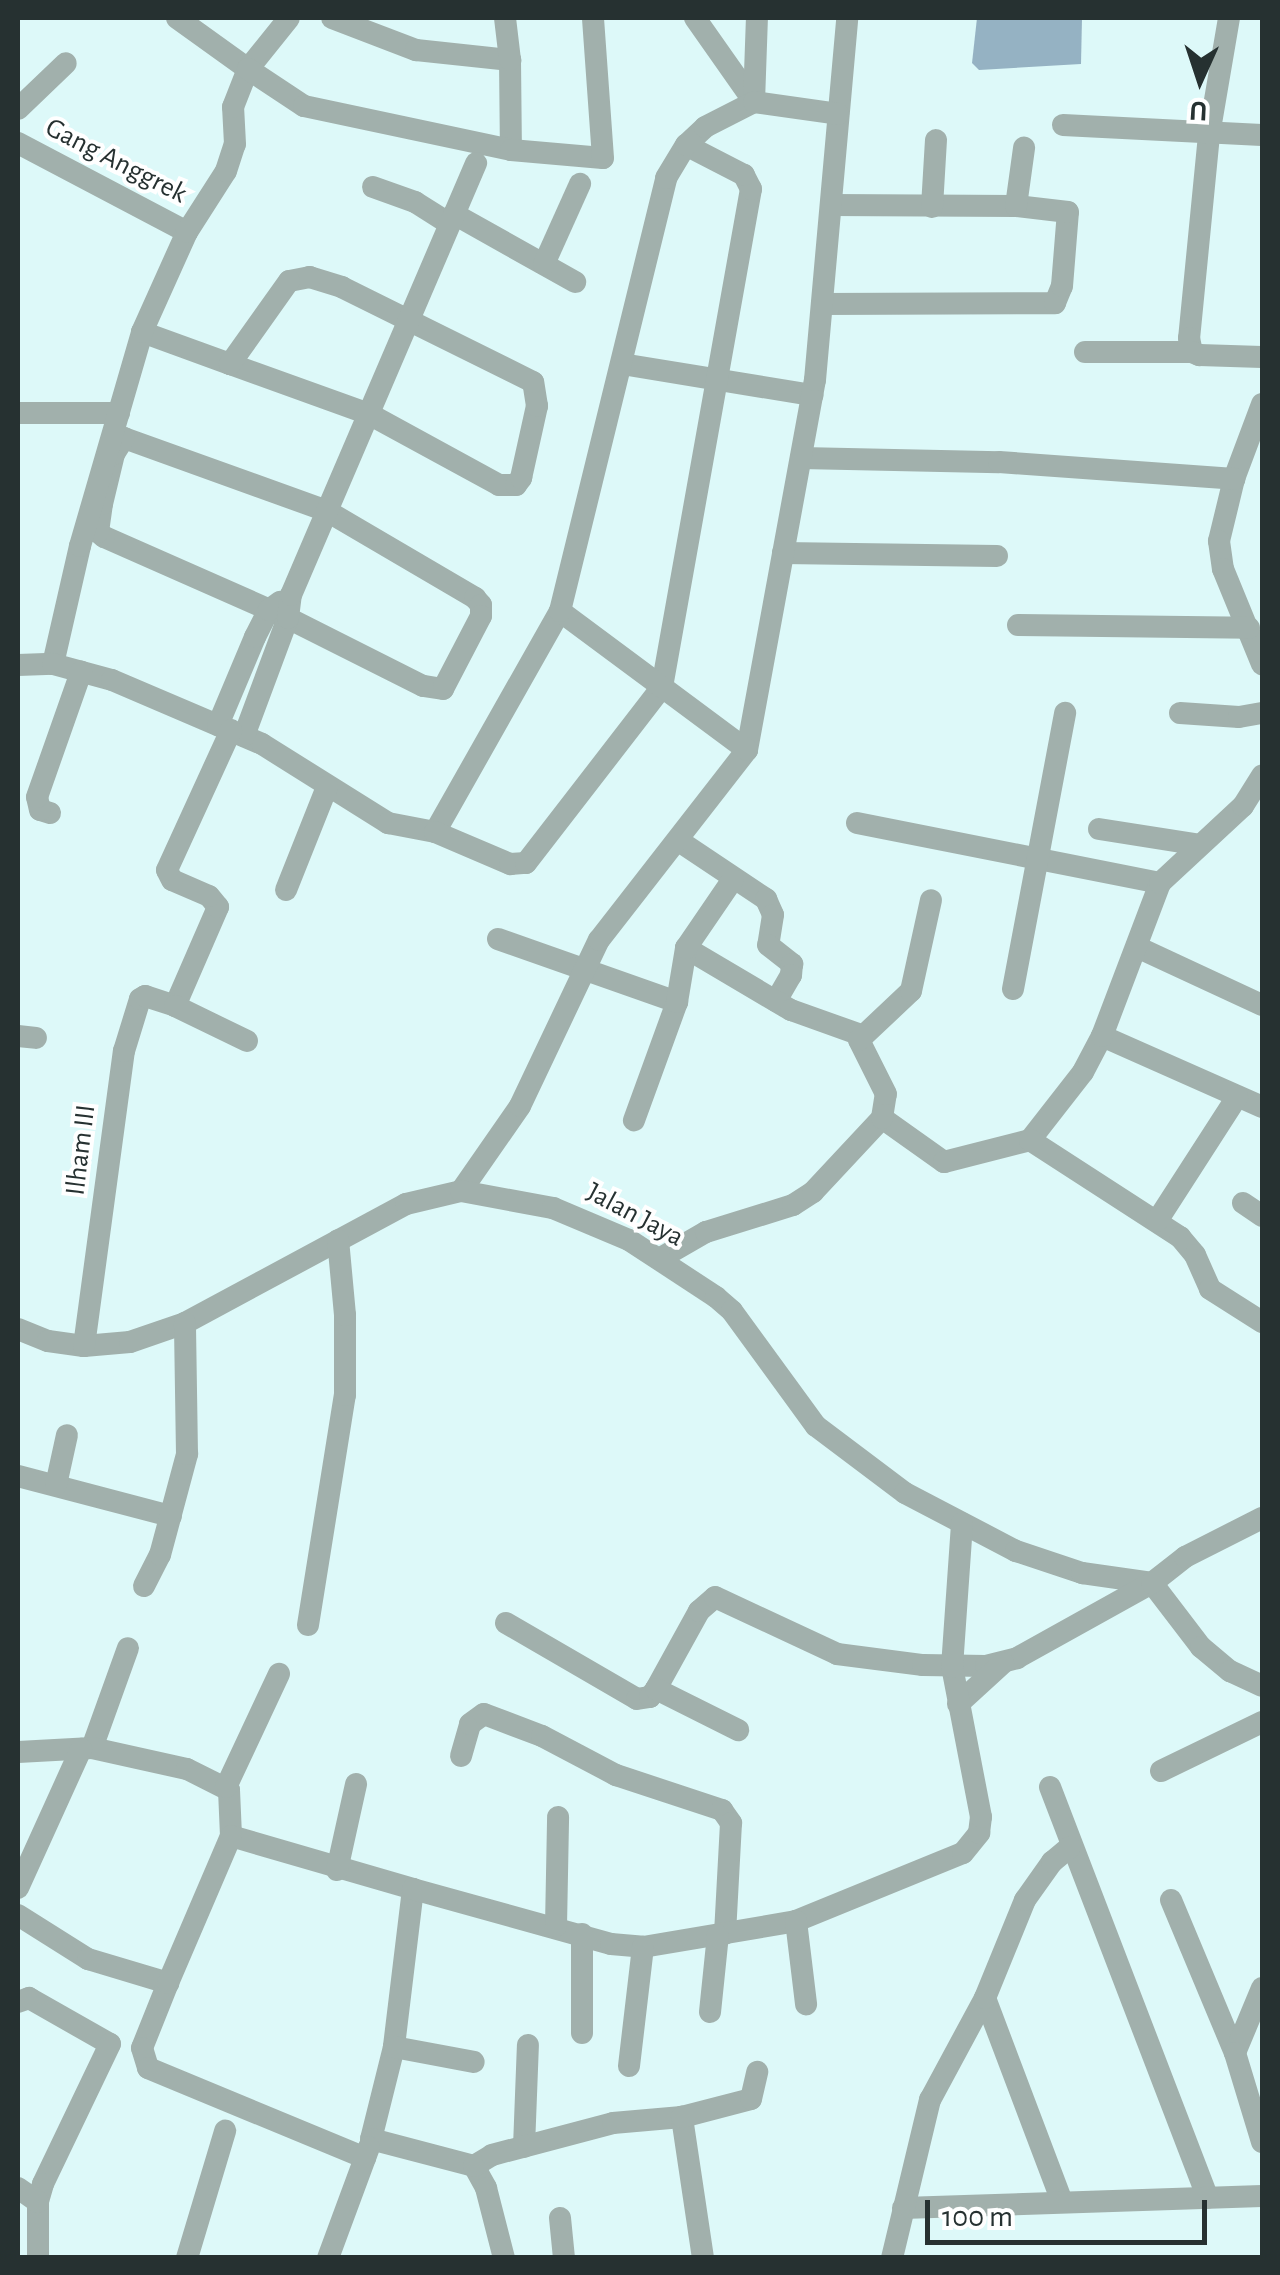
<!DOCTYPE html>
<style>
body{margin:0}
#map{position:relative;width:1280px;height:2275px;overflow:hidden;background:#ddf9f9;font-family:"Alegreya Sans",sans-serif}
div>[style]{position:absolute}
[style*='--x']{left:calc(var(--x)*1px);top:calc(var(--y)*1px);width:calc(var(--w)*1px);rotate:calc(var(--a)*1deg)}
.water>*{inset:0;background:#95b2c3}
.street>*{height:22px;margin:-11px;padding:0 11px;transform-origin:11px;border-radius:11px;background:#a1b0ac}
span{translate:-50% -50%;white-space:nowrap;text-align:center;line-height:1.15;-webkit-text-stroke:8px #fff;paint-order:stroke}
.street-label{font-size:28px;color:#263131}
.frame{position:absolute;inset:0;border:20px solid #263131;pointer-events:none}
.north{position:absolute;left:1150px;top:30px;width:100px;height:100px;-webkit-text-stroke:8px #fff;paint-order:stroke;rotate:183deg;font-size:28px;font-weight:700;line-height:40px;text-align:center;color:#263131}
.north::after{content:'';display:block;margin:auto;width:35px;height:45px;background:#263131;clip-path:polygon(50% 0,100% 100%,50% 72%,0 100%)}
.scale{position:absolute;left:925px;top:2200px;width:282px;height:45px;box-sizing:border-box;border:5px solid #263131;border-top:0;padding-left:12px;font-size:30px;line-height:35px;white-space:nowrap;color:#263131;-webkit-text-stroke:8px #fff;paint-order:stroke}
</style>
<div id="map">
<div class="water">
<div style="clip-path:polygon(977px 18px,1082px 18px,1081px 64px,979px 70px,972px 63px)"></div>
</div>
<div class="street">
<div style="--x:177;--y:18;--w:87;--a:35.7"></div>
<div style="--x:248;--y:69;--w:65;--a:-51.2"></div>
<div style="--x:332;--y:18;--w:90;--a:20.9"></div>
<div style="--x:416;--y:50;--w:95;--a:6.1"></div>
<div style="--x:510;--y:60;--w:90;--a:89.4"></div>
<div style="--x:505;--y:18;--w:42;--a:83.2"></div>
<div style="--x:695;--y:18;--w:103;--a:54.9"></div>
<div style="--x:1229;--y:18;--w:119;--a:99.7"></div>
<div style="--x:1209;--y:135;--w:204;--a:95.6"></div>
<div style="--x:1189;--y:338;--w:14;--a:78"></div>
<div style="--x:1192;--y:352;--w:8;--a:23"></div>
<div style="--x:1199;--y:355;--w:63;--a:1.8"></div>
<div style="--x:754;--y:102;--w:84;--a:-88"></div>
<div style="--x:18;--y:109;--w:66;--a:-43.8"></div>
<div style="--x:1063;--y:125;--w:199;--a:2.9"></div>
<div style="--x:18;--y:143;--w:191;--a:27.8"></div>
<div style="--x:373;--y:187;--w:45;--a:19.7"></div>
<div style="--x:415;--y:202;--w:41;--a:32.2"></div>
<div style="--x:831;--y:205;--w:185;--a:0.3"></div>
<div style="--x:932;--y:207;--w:67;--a:-86.6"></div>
<div style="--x:454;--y:214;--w:139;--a:29.3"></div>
<div style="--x:544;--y:264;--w:88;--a:-65.8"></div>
<div style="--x:822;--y:304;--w:233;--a:-0.2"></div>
<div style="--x:1055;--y:303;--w:18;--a:-68"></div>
<div style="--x:1062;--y:286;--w:74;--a:-85.4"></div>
<div style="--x:1068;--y:212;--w:52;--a:-173.4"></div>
<div style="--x:1016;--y:206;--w:59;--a:-82.1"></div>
<div style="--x:142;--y:332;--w:94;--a:20"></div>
<div style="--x:230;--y:364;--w:148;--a:19.8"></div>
<div style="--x:369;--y:414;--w:148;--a:28.6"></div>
<div style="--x:499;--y:485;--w:17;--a:0"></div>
<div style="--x:516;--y:485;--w:9;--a:-54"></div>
<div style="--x:521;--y:478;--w:74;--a:-77.5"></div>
<div style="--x:537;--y:406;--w:24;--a:-99"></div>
<div style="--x:533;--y:382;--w:213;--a:-153.6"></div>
<div style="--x:342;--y:287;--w:34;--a:-163"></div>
<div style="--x:310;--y:277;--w:21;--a:169"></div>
<div style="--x:289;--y:281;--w:102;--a:125.4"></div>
<div style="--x:1085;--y:352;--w:107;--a:0"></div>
<div style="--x:622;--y:364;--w:193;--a:9.3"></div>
<div style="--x:1262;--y:404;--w:80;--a:110.5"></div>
<div style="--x:1234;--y:479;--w:64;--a:103.6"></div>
<div style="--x:1219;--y:541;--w:28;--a:82"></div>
<div style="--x:1223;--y:569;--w:103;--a:67.7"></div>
<div style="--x:18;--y:413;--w:101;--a:0"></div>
<div style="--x:124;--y:438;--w:216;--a:19.8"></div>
<div style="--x:327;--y:511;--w:172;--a:30.4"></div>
<div style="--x:475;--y:598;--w:9;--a:49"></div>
<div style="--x:481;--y:605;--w:11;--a:90"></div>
<div style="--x:481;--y:616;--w:82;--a:117.5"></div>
<div style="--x:443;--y:689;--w:20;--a:-171"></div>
<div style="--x:423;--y:686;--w:151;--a:-153.3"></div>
<div style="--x:288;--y:618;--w:201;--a:-156.2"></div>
<div style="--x:104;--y:537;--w:8;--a:-140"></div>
<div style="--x:98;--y:532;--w:28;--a:-82"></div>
<div style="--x:102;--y:504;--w:51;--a:-76.5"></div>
<div style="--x:114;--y:454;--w:19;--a:-58"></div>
<div style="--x:801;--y:458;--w:198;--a:1.2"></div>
<div style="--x:999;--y:462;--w:236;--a:4.1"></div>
<div style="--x:783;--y:553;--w:214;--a:0.8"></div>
<div style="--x:1018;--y:625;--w:231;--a:0.7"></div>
<div style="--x:53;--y:664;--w:121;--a:-77.1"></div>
<div style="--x:80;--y:546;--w:223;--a:-73.8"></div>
<div style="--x:142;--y:332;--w:110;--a:-65.8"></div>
<div style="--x:187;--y:232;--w:72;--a:-57.4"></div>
<div style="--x:226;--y:171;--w:28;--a:-72"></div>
<div style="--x:235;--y:144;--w:37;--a:-93"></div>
<div style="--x:233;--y:107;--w:41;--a:-68.5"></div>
<div style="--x:248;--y:69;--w:67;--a:33.5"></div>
<div style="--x:304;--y:106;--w:212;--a:12"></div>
<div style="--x:511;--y:150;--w:92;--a:5"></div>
<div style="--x:603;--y:158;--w:140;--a:-94.1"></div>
<div style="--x:18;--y:665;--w:35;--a:-2"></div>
<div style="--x:53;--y:664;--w:61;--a:15.2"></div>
<div style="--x:112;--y:680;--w:163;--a:23.1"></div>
<div style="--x:262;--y:744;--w:149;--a:32.1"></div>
<div style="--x:388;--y:823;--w:48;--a:10.8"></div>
<div style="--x:435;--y:832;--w:254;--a:-60.5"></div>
<div style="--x:1180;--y:713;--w:59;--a:3.9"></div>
<div style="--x:1239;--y:717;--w:23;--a:-10"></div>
<div style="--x:218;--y:725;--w:95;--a:-67.2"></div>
<div style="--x:255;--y:637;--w:30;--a:-63"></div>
<div style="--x:269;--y:610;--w:14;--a:-36"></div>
<div style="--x:244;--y:736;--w:126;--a:-69.6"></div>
<div style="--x:288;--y:618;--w:23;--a:-83"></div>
<div style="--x:291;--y:595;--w:470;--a:-66.8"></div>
<div style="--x:747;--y:750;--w:376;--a:-79.6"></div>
<div style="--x:815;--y:380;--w:363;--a:-84.9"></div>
<div style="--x:50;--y:813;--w:10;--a:-163"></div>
<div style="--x:40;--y:810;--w:13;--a:-103"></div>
<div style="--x:37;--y:797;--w:133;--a:-70.6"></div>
<div style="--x:857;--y:823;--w:309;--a:11.2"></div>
<div style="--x:1099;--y:829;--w:102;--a:9"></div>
<div style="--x:435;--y:832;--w:82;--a:23.1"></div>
<div style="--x:510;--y:864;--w:16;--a:-4"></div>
<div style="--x:526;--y:863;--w:222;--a:-52.3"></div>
<div style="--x:662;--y:687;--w:506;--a:-79.87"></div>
<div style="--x:751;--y:189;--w:16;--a:-117"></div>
<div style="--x:744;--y:175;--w:65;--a:-152.7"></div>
<div style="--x:679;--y:841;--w:105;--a:33.7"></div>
<div style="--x:766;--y:899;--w:17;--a:66"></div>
<div style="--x:773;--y:915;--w:30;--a:99"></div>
<div style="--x:768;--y:945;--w:31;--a:38"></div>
<div style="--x:792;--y:964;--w:11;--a:95"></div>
<div style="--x:791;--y:975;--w:30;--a:120"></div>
<div style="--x:286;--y:890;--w:111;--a:-68.3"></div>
<div style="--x:498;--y:939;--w:190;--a:19.4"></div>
<div style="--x:677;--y:1002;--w:126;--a:110"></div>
<div style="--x:1137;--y:947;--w:138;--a:24.9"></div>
<div style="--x:686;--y:948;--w:122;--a:30.6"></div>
<div style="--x:791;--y:1010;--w:74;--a:19.7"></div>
<div style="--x:1013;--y:989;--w:281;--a:-79.3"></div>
<div style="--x:677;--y:1002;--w:55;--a:-80.5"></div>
<div style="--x:686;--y:948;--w:83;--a:-55.7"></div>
<div style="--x:175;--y:1006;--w:108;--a:-66.5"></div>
<div style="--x:218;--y:907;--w:14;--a:-129"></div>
<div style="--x:209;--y:896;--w:40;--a:-156.6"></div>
<div style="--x:172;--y:880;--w:11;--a:-117"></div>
<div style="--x:167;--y:870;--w:154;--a:-65.4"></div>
<div style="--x:18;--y:1036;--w:18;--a:6"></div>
<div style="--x:1102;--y:1036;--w:175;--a:23.9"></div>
<div style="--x:882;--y:1118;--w:76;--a:35.4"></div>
<div style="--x:944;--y:1162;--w:89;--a:-14.3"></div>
<div style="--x:1030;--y:1140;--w:86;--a:-52.1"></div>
<div style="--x:1083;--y:1072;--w:41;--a:-62.2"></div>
<div style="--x:1102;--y:1036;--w:164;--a:-69.2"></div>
<div style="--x:1160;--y:883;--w:113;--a:-42.9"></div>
<div style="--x:1243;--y:806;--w:36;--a:-58"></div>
<div style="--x:1030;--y:1140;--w:179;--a:32.9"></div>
<div style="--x:1180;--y:1237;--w:23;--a:50"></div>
<div style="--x:1195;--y:1255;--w:37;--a:66"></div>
<div style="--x:1210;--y:1289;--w:62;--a:32.4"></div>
<div style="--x:461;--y:1191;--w:103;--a:-55.2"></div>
<div style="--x:520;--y:1106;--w:184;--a:-64.6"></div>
<div style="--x:599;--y:940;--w:241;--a:-52.1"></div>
<div style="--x:747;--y:750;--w:233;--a:-143.4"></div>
<div style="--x:560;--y:611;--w:446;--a:-76.2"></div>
<div style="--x:666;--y:178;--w:39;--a:-59"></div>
<div style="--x:686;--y:145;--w:26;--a:-43"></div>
<div style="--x:705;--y:127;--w:55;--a:-27"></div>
<div style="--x:754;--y:102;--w:85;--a:8.1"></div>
<div style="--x:1243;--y:1203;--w:23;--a:34"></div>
<div style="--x:1157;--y:1221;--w:148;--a:-57.2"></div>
<div style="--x:659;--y:1259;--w:54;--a:-29.9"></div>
<div style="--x:706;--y:1232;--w:91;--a:-17.2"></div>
<div style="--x:793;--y:1205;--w:24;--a:-33"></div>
<div style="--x:813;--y:1192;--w:101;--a:-47"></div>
<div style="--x:882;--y:1118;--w:24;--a:-81"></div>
<div style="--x:886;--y:1094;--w:60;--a:-116.6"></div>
<div style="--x:859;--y:1040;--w:71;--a:-43.3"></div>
<div style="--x:911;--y:991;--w:93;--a:-77.6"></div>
<div style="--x:18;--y:1329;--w:32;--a:22"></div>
<div style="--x:48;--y:1341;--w:36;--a:8"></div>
<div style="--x:84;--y:1346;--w:46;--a:-5"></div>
<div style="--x:130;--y:1342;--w:58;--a:-19.1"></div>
<div style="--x:185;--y:1323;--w:251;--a:-28.3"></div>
<div style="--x:406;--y:1204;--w:57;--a:-13.3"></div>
<div style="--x:461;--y:1191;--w:94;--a:10.5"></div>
<div style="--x:553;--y:1208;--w:82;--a:22.8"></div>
<div style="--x:629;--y:1240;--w:104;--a:33.2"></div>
<div style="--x:716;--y:1297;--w:21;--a:41"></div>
<div style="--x:732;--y:1311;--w:142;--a:53.9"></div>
<div style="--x:816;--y:1426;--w:111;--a:37"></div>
<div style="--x:905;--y:1493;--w:125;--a:27.6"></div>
<div style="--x:1016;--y:1551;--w:70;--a:18.4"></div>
<div style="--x:1082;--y:1573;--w:71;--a:8.1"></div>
<div style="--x:84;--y:1346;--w:298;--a:-82.3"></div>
<div style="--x:124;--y:1051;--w:54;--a:-72.9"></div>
<div style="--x:140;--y:999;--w:6;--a:-31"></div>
<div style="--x:145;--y:996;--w:32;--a:18"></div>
<div style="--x:175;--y:1006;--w:80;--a:25.9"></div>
<div style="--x:18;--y:1476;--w:158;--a:14.7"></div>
<div style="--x:56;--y:1485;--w:51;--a:-77.6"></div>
<div style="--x:1152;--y:1583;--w:81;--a:52.6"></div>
<div style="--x:1201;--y:1647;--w:38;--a:40"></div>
<div style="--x:1230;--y:1671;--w:35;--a:25"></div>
<div style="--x:144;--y:1586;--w:35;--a:-63"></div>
<div style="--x:160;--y:1555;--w:105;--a:-75"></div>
<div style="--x:187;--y:1454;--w:131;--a:-90.9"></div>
<div style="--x:506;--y:1623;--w:151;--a:30.1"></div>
<div style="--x:637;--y:1699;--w:13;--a:-9"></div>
<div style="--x:650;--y:1697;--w:10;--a:-53"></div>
<div style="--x:656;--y:1689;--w:89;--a:-61.1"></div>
<div style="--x:699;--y:1611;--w:21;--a:-41"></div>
<div style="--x:715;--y:1597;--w:135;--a:25"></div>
<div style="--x:837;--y:1654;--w:87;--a:7.3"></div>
<div style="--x:923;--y:1665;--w:63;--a:0.9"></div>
<div style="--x:986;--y:1666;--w:32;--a:-14"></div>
<div style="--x:1017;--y:1658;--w:154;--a:-29.1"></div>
<div style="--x:1152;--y:1583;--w:42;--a:-38.2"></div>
<div style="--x:1185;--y:1557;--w:86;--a:-26.9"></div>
<div style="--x:308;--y:1625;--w:233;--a:-80.9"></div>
<div style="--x:345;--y:1395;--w:80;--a:-90"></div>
<div style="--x:345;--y:1315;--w:75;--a:-95.3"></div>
<div style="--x:656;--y:1689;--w:92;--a:26.6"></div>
<div style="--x:958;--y:1704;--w:61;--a:-42.3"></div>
<div style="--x:92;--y:1748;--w:106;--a:-70.2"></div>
<div style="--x:18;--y:1752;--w:74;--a:-3.1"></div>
<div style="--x:92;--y:1748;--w:97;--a:12.5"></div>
<div style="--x:187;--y:1769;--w:47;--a:26.6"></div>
<div style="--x:229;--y:1790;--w:46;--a:87.5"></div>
<div style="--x:231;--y:1836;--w:190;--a:16.2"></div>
<div style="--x:413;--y:1889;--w:159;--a:96.9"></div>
<div style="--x:394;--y:2047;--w:95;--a:104"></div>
<div style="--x:371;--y:2139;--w:106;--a:14.7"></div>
<div style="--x:474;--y:2166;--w:25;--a:61"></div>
<div style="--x:486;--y:2188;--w:72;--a:75.6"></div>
<div style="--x:461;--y:1756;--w:33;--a:-74"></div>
<div style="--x:470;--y:1724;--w:17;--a:-36"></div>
<div style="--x:484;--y:1714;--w:62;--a:20.8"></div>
<div style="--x:542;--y:1736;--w:84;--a:27.8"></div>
<div style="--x:616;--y:1775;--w:112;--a:18.3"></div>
<div style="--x:722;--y:1810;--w:16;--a:55"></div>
<div style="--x:731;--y:1823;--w:111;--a:93.1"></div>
<div style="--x:1161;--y:1771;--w:112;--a:-25.9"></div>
<div style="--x:226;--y:1787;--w:125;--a:-64.9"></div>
<div style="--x:1050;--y:1787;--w:440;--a:69"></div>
<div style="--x:337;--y:1870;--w:88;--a:-77.5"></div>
<div style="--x:18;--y:1888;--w:153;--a:-65.6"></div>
<div style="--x:413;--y:1889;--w:205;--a:15.5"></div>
<div style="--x:611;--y:1944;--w:32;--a:5"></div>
<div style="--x:643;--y:1947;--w:155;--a:-9.6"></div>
<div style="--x:796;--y:1921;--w:180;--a:-22.2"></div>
<div style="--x:963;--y:1853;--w:26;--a:-51"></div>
<div style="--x:979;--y:1833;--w:16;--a:-83"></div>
<div style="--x:981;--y:1817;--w:153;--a:-100.9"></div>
<div style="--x:952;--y:1667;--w:144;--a:-86"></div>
<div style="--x:1171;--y:1900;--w:166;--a:67.3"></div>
<div style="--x:18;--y:1915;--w:83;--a:32.2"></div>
<div style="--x:88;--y:1959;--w:84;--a:16.7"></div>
<div style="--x:168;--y:1983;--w:70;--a:111.8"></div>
<div style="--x:142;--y:2048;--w:21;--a:73"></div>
<div style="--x:148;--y:2068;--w:235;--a:22.5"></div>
<div style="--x:796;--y:1921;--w:84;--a:83.1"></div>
<div style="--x:556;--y:1926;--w:109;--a:-88.9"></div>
<div style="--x:168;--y:1983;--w:160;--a:-66.8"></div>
<div style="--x:1262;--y:1988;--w:70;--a:112.6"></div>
<div style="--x:1235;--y:2053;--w:93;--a:73.1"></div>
<div style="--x:985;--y:1998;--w:218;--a:69.3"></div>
<div style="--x:18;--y:2002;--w:12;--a:-20"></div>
<div style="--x:29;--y:1998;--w:93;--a:29.6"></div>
<div style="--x:110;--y:2044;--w:155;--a:115.6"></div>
<div style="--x:43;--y:2184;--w:19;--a:106"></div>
<div style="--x:38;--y:2202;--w:56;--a:90"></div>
<div style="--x:710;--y:2012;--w:77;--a:-84.1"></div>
<div style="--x:582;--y:2033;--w:99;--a:-90"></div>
<div style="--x:394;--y:2047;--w:81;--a:10.6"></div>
<div style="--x:629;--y:2066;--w:120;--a:-83.3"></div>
<div style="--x:524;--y:2147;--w:102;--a:-87.8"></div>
<div style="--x:474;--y:2166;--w:21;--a:-31"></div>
<div style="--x:492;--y:2155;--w:125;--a:-14.8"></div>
<div style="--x:613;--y:2123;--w:69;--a:-5"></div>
<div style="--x:18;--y:2188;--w:24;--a:35"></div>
<div style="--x:903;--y:2208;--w:359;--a:-1.9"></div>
<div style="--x:560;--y:2218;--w:40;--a:84.3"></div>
<div style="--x:187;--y:2258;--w:133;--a:-73.3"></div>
<div style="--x:328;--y:2258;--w:118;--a:-69.7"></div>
<div style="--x:703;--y:2258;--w:143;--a:-98.5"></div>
<div style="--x:682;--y:2117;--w:71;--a:-14.6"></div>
<div style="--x:751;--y:2099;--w:28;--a:-77"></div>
<div style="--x:892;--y:2258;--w:163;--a:-76.5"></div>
<div style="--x:930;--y:2100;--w:116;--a:-61.7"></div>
<div style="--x:985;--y:1998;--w:106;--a:-67.8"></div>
<div style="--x:1025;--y:1900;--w:47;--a:-54.6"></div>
<div style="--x:1052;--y:1862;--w:23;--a:-40"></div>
</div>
<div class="street-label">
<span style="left:116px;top:161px;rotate:27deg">Gang Anggrek</span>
<span style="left:81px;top:1150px;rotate:-83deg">Ilham III</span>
<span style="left:635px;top:1215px;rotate:28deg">Jalan Jaya</span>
</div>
<div class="frame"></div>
<div class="north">U</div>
<div class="scale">100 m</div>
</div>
